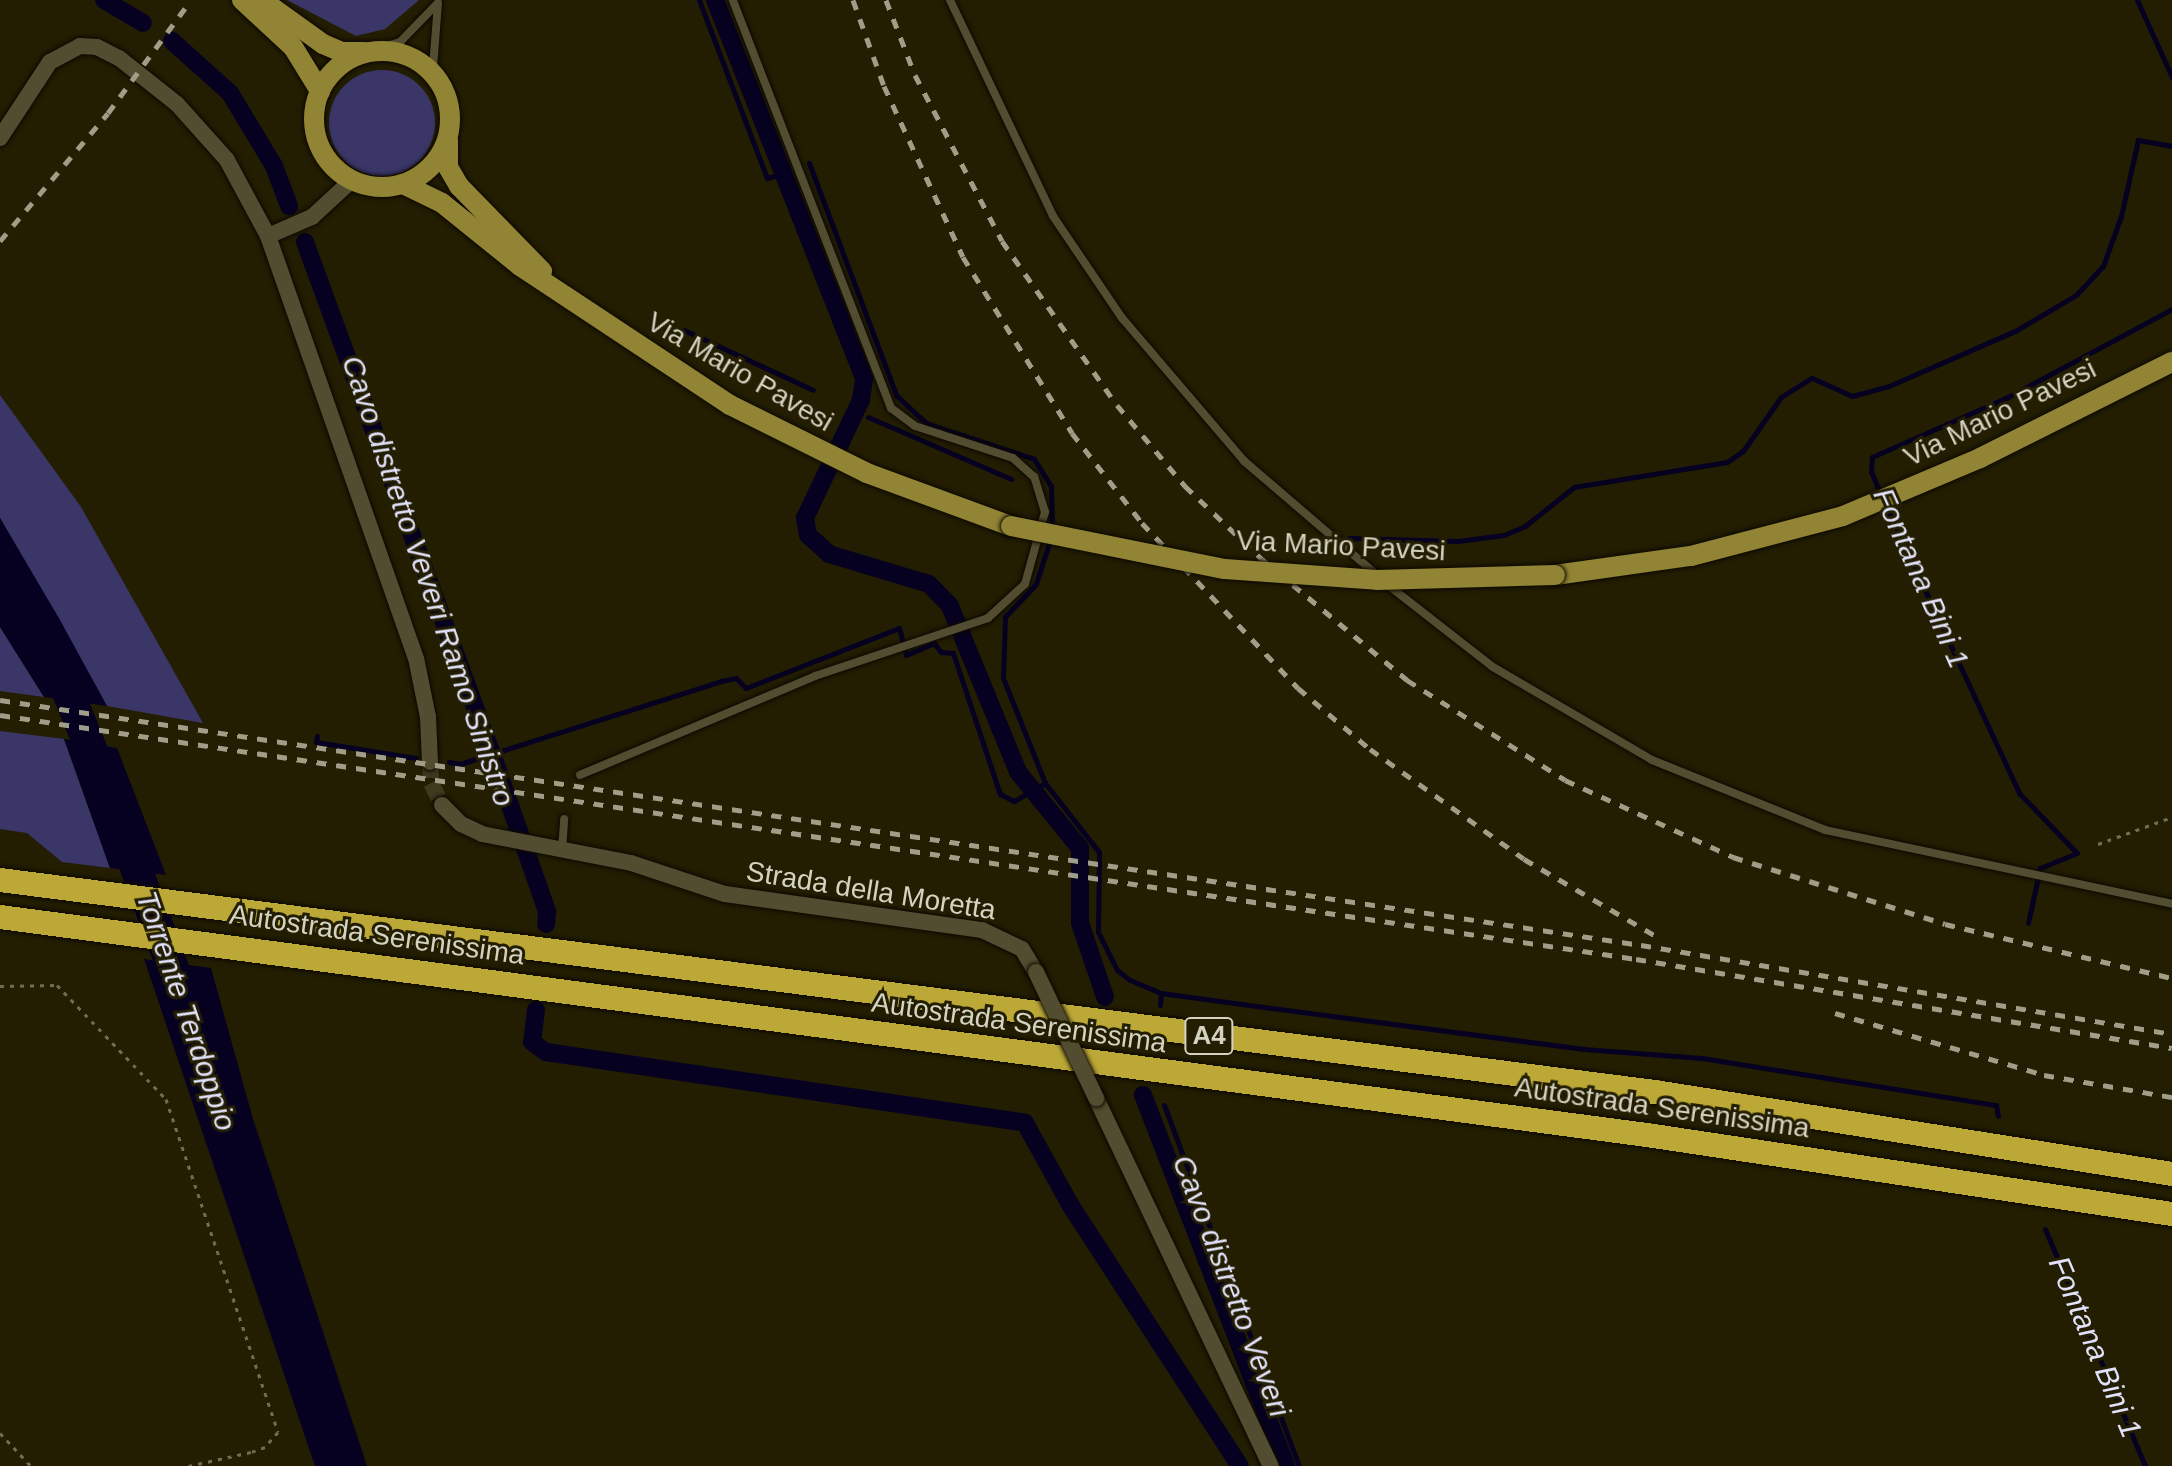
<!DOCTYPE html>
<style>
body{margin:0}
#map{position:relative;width:2172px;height:1466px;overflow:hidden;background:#231e02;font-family:Helvetica,sans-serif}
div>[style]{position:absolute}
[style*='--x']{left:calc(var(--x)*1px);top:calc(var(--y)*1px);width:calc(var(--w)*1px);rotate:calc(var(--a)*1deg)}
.green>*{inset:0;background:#3a3668}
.round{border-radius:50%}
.water>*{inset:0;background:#060021}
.stream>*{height:5px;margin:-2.5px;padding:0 2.5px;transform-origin:2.5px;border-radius:2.5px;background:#060021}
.canal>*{height:18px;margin:-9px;padding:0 9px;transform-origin:9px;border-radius:9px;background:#060021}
.river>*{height:32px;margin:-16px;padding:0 16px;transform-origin:16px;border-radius:16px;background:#060021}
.minor-tunnel>*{height:16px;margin-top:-8px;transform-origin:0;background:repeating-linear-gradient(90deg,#3e391f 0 16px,transparent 0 24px)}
.path>*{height:3px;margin-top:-1.5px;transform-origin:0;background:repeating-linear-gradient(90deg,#706c55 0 4px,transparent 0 10px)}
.roads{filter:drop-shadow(0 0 2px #0d0800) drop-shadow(0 0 2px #0d0800)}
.service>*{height:8px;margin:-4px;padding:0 4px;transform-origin:4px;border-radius:4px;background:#524d30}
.minor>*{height:16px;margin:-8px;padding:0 8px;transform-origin:8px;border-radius:8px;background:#524d30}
.primary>*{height:20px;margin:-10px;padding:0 10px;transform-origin:10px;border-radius:10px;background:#918434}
.primary>.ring{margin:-10px;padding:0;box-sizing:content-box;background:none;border:20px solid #918434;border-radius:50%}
.motorway>*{height:24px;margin:-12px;padding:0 12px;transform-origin:12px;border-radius:12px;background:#bba837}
.rail>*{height:5px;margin-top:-2.5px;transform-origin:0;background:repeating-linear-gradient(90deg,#a09d89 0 10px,transparent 0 20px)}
.bridges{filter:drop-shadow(0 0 2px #0d0800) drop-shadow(0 0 2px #0d0800)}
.minor-bridge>*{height:16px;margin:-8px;padding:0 8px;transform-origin:8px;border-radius:8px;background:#524d30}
.primary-bridge>*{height:20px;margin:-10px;padding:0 10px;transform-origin:10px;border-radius:10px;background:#918434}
span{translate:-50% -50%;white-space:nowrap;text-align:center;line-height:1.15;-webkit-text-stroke:6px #231e02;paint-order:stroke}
.shield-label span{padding:2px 6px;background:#231e02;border:2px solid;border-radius:6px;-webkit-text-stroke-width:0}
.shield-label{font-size:26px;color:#d4d2c1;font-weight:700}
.street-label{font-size:28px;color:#d4d2c1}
.water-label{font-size:30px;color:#e1e1f9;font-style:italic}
</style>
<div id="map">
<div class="green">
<div style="clip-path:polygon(287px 0,419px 0,385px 29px,356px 36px)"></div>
<div class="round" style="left:329px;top:70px;width:106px;height:106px"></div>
<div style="clip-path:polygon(0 395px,81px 507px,203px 723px,107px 706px,0 518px)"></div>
<div style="clip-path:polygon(0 627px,44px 697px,0 691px)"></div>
<div style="clip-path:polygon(0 731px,64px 739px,110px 868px,62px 862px,27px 833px,0 829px)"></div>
</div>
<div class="water">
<div style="clip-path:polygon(0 518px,60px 620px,107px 706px,44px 697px,0 627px)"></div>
<div style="clip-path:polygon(64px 739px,117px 748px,166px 875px,110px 868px)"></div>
<div style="clip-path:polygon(144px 959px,211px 968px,253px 1119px,367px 1466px,315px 1466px)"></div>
</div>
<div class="stream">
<div style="--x:699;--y:0;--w:191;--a:69.1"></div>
<div style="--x:767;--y:178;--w:10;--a:-17"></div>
<div style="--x:2137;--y:0;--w:85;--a:65.6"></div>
<div style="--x:809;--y:163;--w:248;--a:69.4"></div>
<div style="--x:896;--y:395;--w:41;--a:43"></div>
<div style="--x:926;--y:423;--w:114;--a:18.4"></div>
<div style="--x:1034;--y:459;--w:32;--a:58"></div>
<div style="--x:1051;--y:486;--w:44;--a:88.7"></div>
<div style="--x:684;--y:330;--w:142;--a:24.9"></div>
<div style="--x:868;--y:417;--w:156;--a:23.4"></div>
<div style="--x:1881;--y:495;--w:25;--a:-113"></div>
<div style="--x:1871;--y:472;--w:15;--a:-86"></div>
<div style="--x:1872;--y:457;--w:146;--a:-23.8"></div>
<div style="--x:2006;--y:398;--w:188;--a:-28.2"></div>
<div style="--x:1885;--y:504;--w:319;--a:65.1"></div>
<div style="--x:2019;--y:793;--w:83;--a:46"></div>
<div style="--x:2077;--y:853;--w:40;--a:158"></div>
<div style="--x:2040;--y:868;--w:56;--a:102.3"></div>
<div style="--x:1349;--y:538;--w:109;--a:1.6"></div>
<div style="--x:1458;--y:541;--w:46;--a:-7.4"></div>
<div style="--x:1504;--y:535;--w:23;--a:-23"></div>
<div style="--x:1525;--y:526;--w:63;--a:-38.5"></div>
<div style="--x:1574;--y:487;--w:155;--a:-9.3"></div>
<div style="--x:1727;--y:462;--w:19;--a:-35"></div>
<div style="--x:1743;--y:451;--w:66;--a:-54.9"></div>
<div style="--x:1781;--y:397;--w:36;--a:-32"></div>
<div style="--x:1812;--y:378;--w:44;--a:24.2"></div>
<div style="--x:1852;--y:396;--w:38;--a:-15"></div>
<div style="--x:1889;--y:386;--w:137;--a:-23.6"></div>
<div style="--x:2015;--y:331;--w:71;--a:-30.5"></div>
<div style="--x:2076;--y:295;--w:40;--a:-47"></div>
<div style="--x:2103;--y:266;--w:53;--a:-70.2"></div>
<div style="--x:2121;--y:216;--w:78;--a:-77.4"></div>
<div style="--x:2138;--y:140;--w:35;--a:10"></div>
<div style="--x:1050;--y:540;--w:46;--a:107.7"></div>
<div style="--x:1036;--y:584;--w:45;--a:133.2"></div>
<div style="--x:1005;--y:617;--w:61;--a:91.9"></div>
<div style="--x:1003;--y:678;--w:113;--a:68.2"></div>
<div style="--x:1045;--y:783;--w:88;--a:52"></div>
<div style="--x:1099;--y:852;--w:80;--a:90.7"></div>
<div style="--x:1098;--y:932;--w:42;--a:63.4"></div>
<div style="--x:1117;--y:970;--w:16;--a:38"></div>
<div style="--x:1130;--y:980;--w:34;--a:23"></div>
<div style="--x:1161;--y:993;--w:74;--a:7.8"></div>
<div style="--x:1234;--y:1003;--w:353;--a:7.5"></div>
<div style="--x:1584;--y:1049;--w:118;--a:4.4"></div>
<div style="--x:1702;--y:1058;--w:298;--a:9.1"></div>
<div style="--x:1996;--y:1105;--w:11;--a:80"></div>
<div style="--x:317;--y:736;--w:6;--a:99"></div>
<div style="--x:316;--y:742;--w:101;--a:9.1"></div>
<div style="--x:449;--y:762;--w:11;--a:10"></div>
<div style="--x:460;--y:764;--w:274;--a:-17.6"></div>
<div style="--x:721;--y:681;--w:15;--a:-11"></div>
<div style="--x:736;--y:678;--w:14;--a:45"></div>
<div style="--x:746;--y:688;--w:164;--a:-21.4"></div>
<div style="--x:899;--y:628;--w:28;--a:75"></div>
<div style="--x:906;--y:655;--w:30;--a:-23"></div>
<div style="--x:934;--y:643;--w:11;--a:52"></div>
<div style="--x:941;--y:652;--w:12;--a:5"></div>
<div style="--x:953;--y:653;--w:149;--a:71.6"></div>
<div style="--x:1000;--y:794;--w:16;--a:27"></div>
<div style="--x:1014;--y:801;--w:36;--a:-30"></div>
<div style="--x:1160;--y:1005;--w:12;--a:-85"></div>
<div style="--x:1164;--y:1105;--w:385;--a:69.5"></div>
<div style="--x:2045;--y:1229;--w:257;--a:67.1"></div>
</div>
<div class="canal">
<div style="--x:104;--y:0;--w:45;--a:30.5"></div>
<div style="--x:715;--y:0;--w:407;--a:68.5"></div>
<div style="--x:864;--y:379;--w:21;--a:98"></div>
<div style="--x:861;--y:400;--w:131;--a:115.4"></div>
<div style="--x:805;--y:518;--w:17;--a:80"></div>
<div style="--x:808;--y:535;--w:28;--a:42"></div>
<div style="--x:829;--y:554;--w:104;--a:16.7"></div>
<div style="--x:929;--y:584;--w:30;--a:46"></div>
<div style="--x:950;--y:606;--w:179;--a:67.7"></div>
<div style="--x:1018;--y:772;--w:98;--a:50.8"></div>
<div style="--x:1080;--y:848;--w:75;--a:90"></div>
<div style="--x:1080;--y:923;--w:78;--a:71.3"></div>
<div style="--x:172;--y:41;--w:78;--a:41.9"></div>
<div style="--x:230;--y:93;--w:85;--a:58.9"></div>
<div style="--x:274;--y:166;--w:43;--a:69.4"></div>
<div style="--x:305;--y:242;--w:545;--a:69.94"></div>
<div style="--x:492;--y:754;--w:166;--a:70.7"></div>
<div style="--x:547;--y:911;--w:13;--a:94"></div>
<div style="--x:536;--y:1010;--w:32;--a:97"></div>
<div style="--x:532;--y:1042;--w:17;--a:36"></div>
<div style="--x:546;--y:1052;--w:484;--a:8.4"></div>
<div style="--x:1025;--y:1123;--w:95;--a:61"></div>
<div style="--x:1071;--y:1206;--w:310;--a:57"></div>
<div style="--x:1143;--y:1095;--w:398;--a:68.9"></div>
</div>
<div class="river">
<div style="--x:56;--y:663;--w:130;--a:67.8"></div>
<div style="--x:122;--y:830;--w:185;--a:69.8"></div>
</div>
<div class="minor-tunnel">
<div style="--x:430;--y:762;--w:21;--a:87"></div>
<div style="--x:431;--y:783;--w:25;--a:63"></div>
</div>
<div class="path">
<div style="--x:2098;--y:844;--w:79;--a:-20"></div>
<div style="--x:0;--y:986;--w:57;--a:-1"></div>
<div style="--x:57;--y:985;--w:158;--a:46.3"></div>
<div style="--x:166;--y:1099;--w:351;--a:71.4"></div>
<div style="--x:278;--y:1432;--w:20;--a:131"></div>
<div style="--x:265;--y:1447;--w:15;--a:160"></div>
<div style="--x:251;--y:1452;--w:64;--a:167.3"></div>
<div style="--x:0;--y:1433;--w:45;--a:46.8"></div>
</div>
<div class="roads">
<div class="service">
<div style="--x:950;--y:0;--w:239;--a:64.5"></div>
<div style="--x:1053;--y:216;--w:123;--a:55.9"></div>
<div style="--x:1122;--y:318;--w:188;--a:49.5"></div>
<div style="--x:1244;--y:461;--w:177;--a:40.6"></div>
<div style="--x:438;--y:3;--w:65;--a:94.4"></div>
<div style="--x:433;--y:68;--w:27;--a:63"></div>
<div style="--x:369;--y:52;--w:33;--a:-18"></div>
<div style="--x:400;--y:42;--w:53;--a:-45.8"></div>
<div style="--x:1388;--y:585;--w:133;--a:38"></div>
<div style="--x:1493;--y:667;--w:184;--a:30.3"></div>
<div style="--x:1652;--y:760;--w:187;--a:22"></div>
<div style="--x:1825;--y:830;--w:355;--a:12"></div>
<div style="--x:580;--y:775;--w:255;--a:-22.8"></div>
<div style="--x:815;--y:676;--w:182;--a:-18.5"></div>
<div style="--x:988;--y:618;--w:50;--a:-42.6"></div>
<div style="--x:1025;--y:584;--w:75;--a:-74.5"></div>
<div style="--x:1045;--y:512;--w:37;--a:-107"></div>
<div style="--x:1034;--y:477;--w:28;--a:-138"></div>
<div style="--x:1013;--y:458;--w:103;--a:-161.9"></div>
<div style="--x:915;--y:426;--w:30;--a:-143"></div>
<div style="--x:891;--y:408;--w:438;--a:-111.2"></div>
<div style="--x:562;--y:851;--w:32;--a:-86"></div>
</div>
<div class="minor">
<div style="--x:0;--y:138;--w:91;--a:-56.7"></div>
<div style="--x:50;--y:62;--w:34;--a:-28"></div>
<div style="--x:80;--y:46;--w:17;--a:3"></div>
<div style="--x:97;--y:47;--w:25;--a:27"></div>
<div style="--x:119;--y:58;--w:74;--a:38.4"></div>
<div style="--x:177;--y:104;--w:75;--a:48.2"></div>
<div style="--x:227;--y:160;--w:86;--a:61.7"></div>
<div style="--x:268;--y:236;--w:447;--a:70.7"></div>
<div style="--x:416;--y:658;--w:60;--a:78.5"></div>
<div style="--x:428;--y:717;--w:45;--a:87.5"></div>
<div style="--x:268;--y:236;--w:48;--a:-23.4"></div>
<div style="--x:312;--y:217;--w:54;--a:-42.8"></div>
<div style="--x:442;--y:805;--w:27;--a:45"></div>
<div style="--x:461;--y:824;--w:23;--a:25"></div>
<div style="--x:482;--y:834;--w:152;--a:11"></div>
<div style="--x:631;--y:863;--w:99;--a:18.3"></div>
<div style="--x:725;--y:894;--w:260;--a:8"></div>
<div style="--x:982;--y:930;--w:44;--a:25.4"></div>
<div style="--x:1022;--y:949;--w:27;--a:59"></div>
<div style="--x:1096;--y:1098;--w:407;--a:64.6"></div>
</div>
<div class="primary">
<div style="--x:242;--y:0;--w:69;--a:42.7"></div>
<div style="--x:293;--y:47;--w:52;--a:58.5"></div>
<div style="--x:262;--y:0;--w:75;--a:35.8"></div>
<div style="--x:323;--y:44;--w:21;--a:23"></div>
<div style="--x:342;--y:52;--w:23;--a:0"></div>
<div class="ring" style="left:314px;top:51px;width:116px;height:116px"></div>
<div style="--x:448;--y:140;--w:27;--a:90"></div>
<div style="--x:448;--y:167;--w:22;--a:60"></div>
<div style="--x:459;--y:186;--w:119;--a:45.7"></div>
<div style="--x:403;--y:184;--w:43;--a:26"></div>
<div style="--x:442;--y:203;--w:100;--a:38.9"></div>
<div style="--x:520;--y:266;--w:252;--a:33.5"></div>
<div style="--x:730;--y:405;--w:153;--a:26.4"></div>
<div style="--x:867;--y:473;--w:153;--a:20.2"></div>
<div style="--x:1555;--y:575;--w:137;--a:-8"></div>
<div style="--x:1691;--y:556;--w:157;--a:-14.7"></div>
<div style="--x:1843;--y:516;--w:149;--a:-22.9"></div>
<div style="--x:1980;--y:458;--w:215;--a:-26.6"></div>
</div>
<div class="motorway">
<div style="--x:0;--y:880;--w:1669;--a:7.3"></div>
<div style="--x:1655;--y:1092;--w:523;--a:9.01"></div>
<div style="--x:0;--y:917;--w:1661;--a:7.54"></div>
<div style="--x:1647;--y:1135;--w:531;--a:8.56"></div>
</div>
</div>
<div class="rail">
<div style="--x:853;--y:0;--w:91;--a:70.2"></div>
<div style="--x:884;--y:86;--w:188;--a:65.2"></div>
<div style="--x:963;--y:257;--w:207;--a:58.2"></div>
<div style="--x:1072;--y:433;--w:114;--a:52.1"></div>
<div style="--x:1142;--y:523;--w:227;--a:46.6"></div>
<div style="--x:1298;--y:688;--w:94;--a:40.3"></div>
<div style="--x:1370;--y:749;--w:189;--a:35.5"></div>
<div style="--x:1524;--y:859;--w:153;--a:30.3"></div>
<div style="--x:886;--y:0;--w:80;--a:68.9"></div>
<div style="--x:915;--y:75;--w:187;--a:62.3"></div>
<div style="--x:1002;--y:241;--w:200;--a:55"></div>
<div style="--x:1117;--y:405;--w:106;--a:50"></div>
<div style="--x:1185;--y:486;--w:106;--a:43.5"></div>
<div style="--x:1262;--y:559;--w:189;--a:39.8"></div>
<div style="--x:1407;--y:680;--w:187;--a:32.3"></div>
<div style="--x:1565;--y:780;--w:185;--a:24.6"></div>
<div style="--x:1733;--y:857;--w:222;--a:17.5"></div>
<div style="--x:1945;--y:924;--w:233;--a:13.4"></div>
<div style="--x:0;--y:241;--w:167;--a:-49.8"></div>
<div style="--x:108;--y:113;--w:140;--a:-53.7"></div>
<div style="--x:0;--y:700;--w:1659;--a:8.49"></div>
<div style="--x:1641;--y:945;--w:538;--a:9.51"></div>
<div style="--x:0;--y:715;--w:1654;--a:8.48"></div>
<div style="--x:1636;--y:959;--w:543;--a:9.43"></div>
<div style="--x:1835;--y:1013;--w:218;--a:16.5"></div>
<div style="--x:2044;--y:1075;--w:130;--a:9.8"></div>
</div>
<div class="bridges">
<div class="minor-bridge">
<div style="--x:1036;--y:972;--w:140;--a:64.5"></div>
</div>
<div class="primary-bridge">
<div style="--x:1011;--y:526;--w:218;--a:11.4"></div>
<div style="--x:1225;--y:569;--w:152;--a:4.1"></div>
<div style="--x:1377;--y:580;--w:178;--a:-1.6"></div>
</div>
</div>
<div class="shield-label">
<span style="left:1209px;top:1036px">A4</span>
</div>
<div class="street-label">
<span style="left:740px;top:372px;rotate:30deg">Via Mario Pavesi</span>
<span style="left:2000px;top:413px;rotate:-26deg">Via Mario Pavesi</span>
<span style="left:1341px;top:546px;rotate:3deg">Via Mario Pavesi</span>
<span style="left:871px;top:891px;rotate:9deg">Strada della Moretta</span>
<span style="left:377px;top:935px;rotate:8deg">Autostrada Serenissima</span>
<span style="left:1019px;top:1023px;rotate:8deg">Autostrada Serenissima</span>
<span style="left:1662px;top:1108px;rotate:8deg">Autostrada Serenissima</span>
</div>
<div class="water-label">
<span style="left:1921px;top:578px;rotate:66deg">Fontana Bini 1</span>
<span style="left:428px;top:581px;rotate:71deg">Cavo distretto Veveri Ramo Sinistro</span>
<span style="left:186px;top:1011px;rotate:71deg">Torrente Terdoppio</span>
<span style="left:1231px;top:1286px;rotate:69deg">Cavo distretto Veveri</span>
<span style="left:2095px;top:1347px;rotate:67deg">Fontana Bini 1</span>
</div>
</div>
